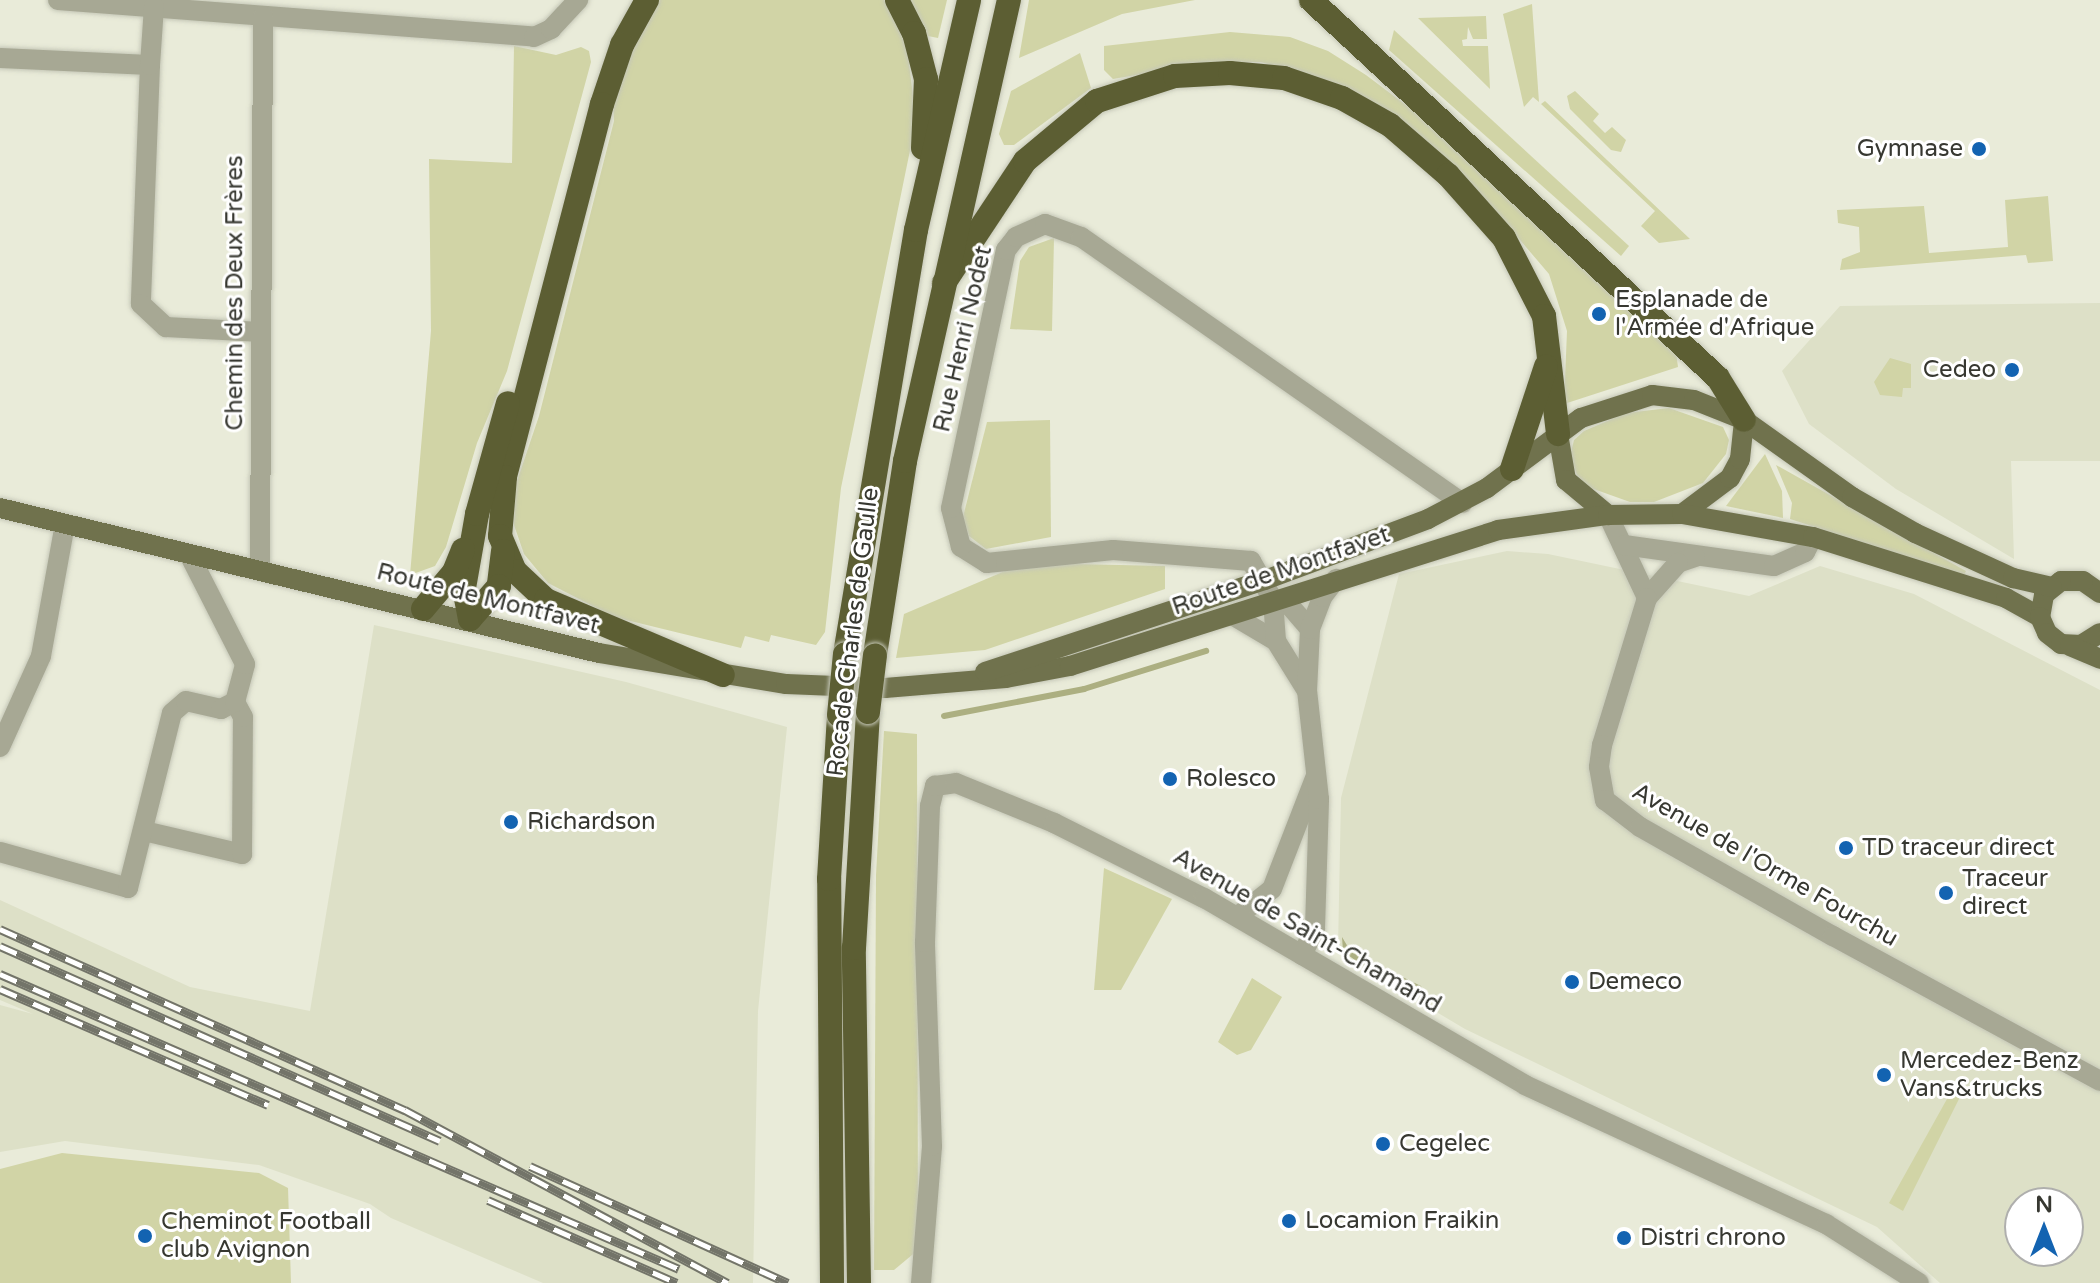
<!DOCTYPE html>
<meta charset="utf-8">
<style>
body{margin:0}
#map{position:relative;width:2100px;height:1283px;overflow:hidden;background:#e9ebd9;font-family:"Varela Round",sans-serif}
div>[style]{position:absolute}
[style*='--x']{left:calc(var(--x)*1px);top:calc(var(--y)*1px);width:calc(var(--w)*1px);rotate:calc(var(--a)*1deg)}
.built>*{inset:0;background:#dde0c7}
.green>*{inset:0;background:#d1d4a6}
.water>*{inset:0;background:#acaf81}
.stream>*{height:6px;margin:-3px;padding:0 3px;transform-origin:3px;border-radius:3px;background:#acaf81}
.roads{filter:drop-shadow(0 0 2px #c5c7b7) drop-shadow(0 0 2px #c5c7b7)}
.minor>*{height:20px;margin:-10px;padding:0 10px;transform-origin:10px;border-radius:10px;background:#a7a894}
.major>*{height:20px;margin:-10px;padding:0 10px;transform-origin:10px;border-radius:10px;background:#70724d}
.highway>*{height:24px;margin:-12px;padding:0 12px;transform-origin:12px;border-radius:12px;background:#5c5e33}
.rail>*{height:9px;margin-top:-4.5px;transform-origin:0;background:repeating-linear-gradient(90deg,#fff 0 18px,#737469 0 36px);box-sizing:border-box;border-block:2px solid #737469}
.bridges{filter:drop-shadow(0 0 2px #c5c7b7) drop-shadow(0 0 2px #c5c7b7)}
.highway-bridge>*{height:24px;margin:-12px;padding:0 12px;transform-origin:12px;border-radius:12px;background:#5c5e33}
.dots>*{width:22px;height:22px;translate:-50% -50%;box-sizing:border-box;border:4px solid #fff;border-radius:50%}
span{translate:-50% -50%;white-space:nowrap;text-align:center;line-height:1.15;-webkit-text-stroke:6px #fff;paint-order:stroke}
.poi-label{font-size:24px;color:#373831}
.right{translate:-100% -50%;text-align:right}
.left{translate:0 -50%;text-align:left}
.street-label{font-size:24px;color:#373831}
.north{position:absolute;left:2004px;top:1187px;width:80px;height:80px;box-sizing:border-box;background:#fff;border:2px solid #afafad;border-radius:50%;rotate:0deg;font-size:22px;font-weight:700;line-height:32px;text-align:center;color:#373831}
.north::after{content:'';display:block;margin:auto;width:28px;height:36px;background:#1363b1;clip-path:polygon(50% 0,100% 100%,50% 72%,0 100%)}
</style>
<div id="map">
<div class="built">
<div style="clip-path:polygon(2100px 303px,2100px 461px,2011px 461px,2014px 559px,1896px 489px,1809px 424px,1782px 371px,1840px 306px)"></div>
<div style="clip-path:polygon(evenodd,1507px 551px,1548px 554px,1749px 596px,1820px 566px,1914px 594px,2100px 690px,2100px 1283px,1940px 1283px,1877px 1227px,1465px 1029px,1349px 960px,1338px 948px,1341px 798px,1399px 574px,1507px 551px,2020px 1203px,2068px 1203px,2068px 1251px,2020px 1251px,2020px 1203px)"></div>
<div style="clip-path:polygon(374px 625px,626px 682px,787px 727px,758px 1011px,753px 1283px,543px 1283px,391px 1218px,370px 1204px,259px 1165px,65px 1141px,0 1152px,0 1005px,33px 1014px,0 1000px,0 900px,190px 987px,310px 1011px)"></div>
</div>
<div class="green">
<div style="clip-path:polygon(653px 0,884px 0,907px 47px,916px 121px,841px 488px,825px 632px,816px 645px,771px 635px,769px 642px,745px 636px,741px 648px,614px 617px,548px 583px,524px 554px,514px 525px,515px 487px,539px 416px,614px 121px,613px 99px)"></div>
<div style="clip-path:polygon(907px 0,947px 0,938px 38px,923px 35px)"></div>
<div style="clip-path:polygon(1029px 0,1195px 0,1122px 14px,1019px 58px)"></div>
<div style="clip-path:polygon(1532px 4px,1539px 102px,1533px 97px,1524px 107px,1503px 14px)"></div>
<div style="clip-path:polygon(1486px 16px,1487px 39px,1473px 39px,1468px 27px,1467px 39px,1462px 40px,1463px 46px,1488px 46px,1490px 89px,1418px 18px)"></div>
<div style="clip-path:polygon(1394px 30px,1629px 246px,1621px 256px,1389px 50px)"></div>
<div style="clip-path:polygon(1230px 32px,1290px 37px,1328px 51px,1366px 75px,1427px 121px,1676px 352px,1678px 367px,1564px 404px,1567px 331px,1549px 274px,1462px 172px,1388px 111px,1345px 87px,1261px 62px,1212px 62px,1113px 79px,1104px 70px,1104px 46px)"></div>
<div style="clip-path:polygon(514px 46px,556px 55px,581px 47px,589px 51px,591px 62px,507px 371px,477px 443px,446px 547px,435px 566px,410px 575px,431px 331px,429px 159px,512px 163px)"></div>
<div style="clip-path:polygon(1080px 53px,1091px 88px,1014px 145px,1004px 145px,999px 134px,1011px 91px)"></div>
<div style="clip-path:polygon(1575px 91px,1599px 114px,1593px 121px,1605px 133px,1612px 127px,1626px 140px,1621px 152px,1611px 150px,1570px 109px,1567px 96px)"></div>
<div style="clip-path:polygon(1545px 101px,1690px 239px,1659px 243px,1641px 226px,1655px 211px,1541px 104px)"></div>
<div style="clip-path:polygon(2048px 196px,2053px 261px,2028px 263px,2026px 255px,1840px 270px,1842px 259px,1860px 252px,1859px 227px,1838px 223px,1837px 210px,1924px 206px,1929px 253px,2008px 247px,2005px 200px)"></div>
<div style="clip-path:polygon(1054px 238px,1052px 331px,1010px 329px,1020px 261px,1029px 247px)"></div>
<div style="clip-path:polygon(1890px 358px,1911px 364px,1911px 388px,1903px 388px,1902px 397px,1880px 395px,1874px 382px)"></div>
<div style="clip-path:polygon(1669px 408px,1723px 427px,1729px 440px,1726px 454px,1703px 483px,1654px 502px,1630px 502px,1588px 487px,1577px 475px,1570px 456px,1574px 440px,1584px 431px,1626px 413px)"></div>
<div style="clip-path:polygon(1050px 420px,1051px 537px,986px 549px,969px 536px,963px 517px,987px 422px)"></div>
<div style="clip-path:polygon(1765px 454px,1782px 491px,1783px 518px,1726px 506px)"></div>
<div style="clip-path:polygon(1776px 465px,1966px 571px,1964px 575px,1790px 519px,1792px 503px)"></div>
<div style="clip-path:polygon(1073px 564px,1165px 566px,1165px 589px,985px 650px,896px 658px,904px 614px,1005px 571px)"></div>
<div style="clip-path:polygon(884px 731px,917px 734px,918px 1250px,894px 1270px,874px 1270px,876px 875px)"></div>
<div style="clip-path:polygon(1104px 868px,1172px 899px,1121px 990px,1094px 990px)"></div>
<div style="clip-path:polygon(1252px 978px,1282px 997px,1251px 1050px,1237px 1055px,1218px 1042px)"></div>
<div style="clip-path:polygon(1952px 1090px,1963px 1091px,1903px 1211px,1889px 1203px)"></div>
<div style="clip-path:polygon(62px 1153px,259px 1173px,288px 1188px,291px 1283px,0 1283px,0 1169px)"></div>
</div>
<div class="water">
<div style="clip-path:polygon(1342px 937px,1351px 952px,1421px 986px,1424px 993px,1409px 992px,1356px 961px,1343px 951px)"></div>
</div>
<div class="stream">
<div style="--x:944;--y:716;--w:143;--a:-10.9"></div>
<div style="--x:1084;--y:689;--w:128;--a:-17.3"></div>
</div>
<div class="roads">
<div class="minor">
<div style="--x:58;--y:0;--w:477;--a:4.4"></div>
<div style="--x:534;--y:37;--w:19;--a:-25"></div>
<div style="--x:551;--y:29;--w:40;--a:-47"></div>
<div style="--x:0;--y:58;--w:150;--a:2.7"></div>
<div style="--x:150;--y:65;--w:239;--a:92.2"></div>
<div style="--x:141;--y:304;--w:34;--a:43"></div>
<div style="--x:166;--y:327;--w:95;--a:3"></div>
<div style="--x:150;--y:65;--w:58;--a:-86.1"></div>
<div style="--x:1608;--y:515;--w:92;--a:64.8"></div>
<div style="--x:1624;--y:545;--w:151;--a:8"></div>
<div style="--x:1774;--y:566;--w:34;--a:-24"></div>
<div style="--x:1805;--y:552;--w:17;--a:-62"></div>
<div style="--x:1695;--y:557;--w:18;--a:161"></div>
<div style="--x:1678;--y:563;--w:47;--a:131.5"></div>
<div style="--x:1647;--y:598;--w:154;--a:107"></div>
<div style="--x:1602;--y:745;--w:22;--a:98"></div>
<div style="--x:1599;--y:767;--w:34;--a:80"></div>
<div style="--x:1605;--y:800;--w:44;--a:37.6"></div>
<div style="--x:1640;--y:827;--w:222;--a:29.5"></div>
<div style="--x:1833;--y:936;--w:304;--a:28.5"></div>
<div style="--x:260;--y:571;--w:555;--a:-89.69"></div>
<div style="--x:1273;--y:600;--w:18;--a:19"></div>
<div style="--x:1290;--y:606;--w:30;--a:49"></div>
<div style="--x:1232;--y:615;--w:51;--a:30.6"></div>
<div style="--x:1307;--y:691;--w:59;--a:-121.8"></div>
<div style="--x:1276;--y:641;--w:41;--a:-94.2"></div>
<div style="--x:1273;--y:600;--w:45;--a:-119.4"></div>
<div style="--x:1251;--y:561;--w:138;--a:-175.4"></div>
<div style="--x:1113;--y:550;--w:127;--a:174.1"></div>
<div style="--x:987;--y:563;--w:31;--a:-148"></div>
<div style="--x:961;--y:547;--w:40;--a:-104.4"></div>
<div style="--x:951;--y:508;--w:264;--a:-78"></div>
<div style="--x:1006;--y:250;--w:16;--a:-52"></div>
<div style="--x:1016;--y:237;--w:32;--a:-24"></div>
<div style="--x:1045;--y:224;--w:38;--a:20"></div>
<div style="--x:1081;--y:237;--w:465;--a:34.9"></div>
<div style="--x:0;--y:747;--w:100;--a:-65.7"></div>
<div style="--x:41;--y:656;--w:134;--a:-79.7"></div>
<div style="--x:144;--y:831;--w:101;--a:13.2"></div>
<div style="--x:242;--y:854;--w:137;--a:-89.6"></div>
<div style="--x:243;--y:717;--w:17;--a:-118"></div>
<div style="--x:0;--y:852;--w:133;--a:15.7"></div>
<div style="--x:128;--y:888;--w:180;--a:-75.9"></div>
<div style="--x:172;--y:713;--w:18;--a:-41"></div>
<div style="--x:186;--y:701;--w:36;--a:13"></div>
<div style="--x:221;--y:709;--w:16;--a:-27"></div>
<div style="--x:235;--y:702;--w:39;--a:-75"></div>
<div style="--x:245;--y:664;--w:123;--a:-117"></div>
<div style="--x:1238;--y:916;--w:43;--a:-38.5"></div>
<div style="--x:1272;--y:889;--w:119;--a:-68.8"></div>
<div style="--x:1302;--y:955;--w:30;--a:-64"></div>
<div style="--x:1315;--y:928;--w:129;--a:-88.2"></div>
<div style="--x:1319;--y:799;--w:109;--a:-96.3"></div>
<div style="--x:1307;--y:691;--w:62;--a:-87.2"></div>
<div style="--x:1310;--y:629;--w:34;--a:-69"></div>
<div style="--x:1322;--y:597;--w:23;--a:-52"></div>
<div style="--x:921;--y:1283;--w:137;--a:-85.4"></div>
<div style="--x:932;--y:1146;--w:204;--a:-92"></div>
<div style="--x:925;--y:942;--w:136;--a:-87.9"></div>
<div style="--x:930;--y:806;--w:21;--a:-76"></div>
<div style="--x:935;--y:786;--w:21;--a:-8"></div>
<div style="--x:956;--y:783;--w:106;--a:22.2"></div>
<div style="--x:1054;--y:823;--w:168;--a:26.6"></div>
<div style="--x:1204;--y:898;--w:371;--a:30.2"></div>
<div style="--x:1525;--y:1085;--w:332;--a:24.8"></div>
<div style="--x:1826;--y:1224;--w:110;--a:32.4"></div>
</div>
<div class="major">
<div style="--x:1558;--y:434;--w:47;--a:80.1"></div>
<div style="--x:1566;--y:480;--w:55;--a:39.8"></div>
<div style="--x:0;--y:508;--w:616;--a:13.61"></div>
<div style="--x:599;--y:653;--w:190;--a:9.4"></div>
<div style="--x:786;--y:684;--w:99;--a:2.3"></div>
<div style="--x:885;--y:688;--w:121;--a:-4.7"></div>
<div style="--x:1006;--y:678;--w:65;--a:-10.6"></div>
<div style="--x:1070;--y:666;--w:449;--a:-17.6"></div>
<div style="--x:1498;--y:530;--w:111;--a:-7.8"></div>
<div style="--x:1608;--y:515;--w:74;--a:-0.8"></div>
<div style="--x:1682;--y:514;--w:60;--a:-36.9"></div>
<div style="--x:1730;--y:478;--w:21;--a:-62"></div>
<div style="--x:1740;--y:459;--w:39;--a:-84"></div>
<div style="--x:1682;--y:514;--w:133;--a:10"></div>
<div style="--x:1813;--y:537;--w:202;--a:17.5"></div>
<div style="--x:2006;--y:598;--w:39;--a:29"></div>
<div style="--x:2100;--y:593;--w:21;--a:-145"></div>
<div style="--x:2083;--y:581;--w:22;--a:180"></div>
<div style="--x:2061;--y:581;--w:22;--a:141"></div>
<div style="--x:2044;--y:595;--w:22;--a:100"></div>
<div style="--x:2040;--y:617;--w:17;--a:66"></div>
<div style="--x:2047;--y:633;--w:18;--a:38"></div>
<div style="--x:2061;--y:644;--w:20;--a:3"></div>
<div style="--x:2081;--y:645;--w:22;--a:-32"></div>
<div style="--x:2070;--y:646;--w:33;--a:23"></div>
<div style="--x:985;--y:672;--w:295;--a:-18.2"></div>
<div style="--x:1265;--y:580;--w:174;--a:-20.5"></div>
<div style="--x:1428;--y:519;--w:67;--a:-27.7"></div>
<div style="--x:1487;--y:488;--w:117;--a:-36.7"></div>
<div style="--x:1581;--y:418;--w:75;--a:-17.9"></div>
<div style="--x:1652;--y:395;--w:42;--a:6.8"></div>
<div style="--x:1694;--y:400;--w:54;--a:21.8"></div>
<div style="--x:1744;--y:420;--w:133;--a:35.5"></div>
<div style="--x:1852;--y:497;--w:73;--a:29.7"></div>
<div style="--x:1915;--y:533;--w:108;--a:24.7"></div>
<div style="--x:2013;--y:578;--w:40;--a:13"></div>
</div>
<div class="highway">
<div style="--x:647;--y:0;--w:51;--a:119.1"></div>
<div style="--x:622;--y:45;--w:62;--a:108.7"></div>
<div style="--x:602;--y:104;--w:385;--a:104.6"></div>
<div style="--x:505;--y:477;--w:59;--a:94.8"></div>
<div style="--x:500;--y:536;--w:38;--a:67"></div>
<div style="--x:515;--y:571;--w:42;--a:43.1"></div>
<div style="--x:546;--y:600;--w:192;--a:23"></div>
<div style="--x:897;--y:0;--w:37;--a:63"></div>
<div style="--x:914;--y:33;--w:48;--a:75.4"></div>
<div style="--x:926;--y:79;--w:69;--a:92.5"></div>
<div style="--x:1311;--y:0;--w:555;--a:42.88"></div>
<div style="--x:1718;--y:378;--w:49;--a:58.2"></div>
<div style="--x:944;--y:283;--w:146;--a:-56.4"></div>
<div style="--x:1025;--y:161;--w:94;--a:-39.8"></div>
<div style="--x:1097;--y:101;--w:82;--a:-17.8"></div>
<div style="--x:1175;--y:76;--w:55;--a:-3.1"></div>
<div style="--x:1230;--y:73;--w:54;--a:5.3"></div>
<div style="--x:1284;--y:78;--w:61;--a:19"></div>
<div style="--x:1342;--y:98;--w:55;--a:29.4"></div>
<div style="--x:1390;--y:125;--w:77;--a:40.8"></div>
<div style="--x:1448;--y:175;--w:84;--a:48.4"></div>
<div style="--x:1504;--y:238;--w:88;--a:62.9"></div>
<div style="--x:1544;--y:316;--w:119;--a:83.2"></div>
<div style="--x:1512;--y:469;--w:108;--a:-71.7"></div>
<div style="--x:503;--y:551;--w:35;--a:97"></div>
<div style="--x:499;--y:586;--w:44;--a:131.3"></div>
<div style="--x:470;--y:619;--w:32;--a:-101"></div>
<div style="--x:464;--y:588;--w:75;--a:-80"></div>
<div style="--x:477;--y:514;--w:115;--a:-74.4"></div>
<div style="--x:423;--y:609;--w:48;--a:-50"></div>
<div style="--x:454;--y:572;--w:24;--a:-68"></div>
<div style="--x:845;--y:654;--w:430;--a:-80.5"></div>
<div style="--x:916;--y:230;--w:236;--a:-77"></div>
<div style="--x:875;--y:655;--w:196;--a:-81.2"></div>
<div style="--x:905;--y:461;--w:473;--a:-77.3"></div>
<div style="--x:832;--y:1283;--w:404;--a:-90.4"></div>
<div style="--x:829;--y:879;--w:164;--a:-86.5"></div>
<div style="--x:859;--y:1283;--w:335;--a:-90.9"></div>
<div style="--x:854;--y:948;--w:236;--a:-86.6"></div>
</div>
</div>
<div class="rail">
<div style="--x:0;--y:929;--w:444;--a:24.1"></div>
<div style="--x:405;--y:1110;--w:366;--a:28.2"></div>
<div style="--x:0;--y:946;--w:481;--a:23.9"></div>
<div style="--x:0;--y:974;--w:740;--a:23.48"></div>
<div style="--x:0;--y:989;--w:292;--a:23.4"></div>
<div style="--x:530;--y:1166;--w:283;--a:24.4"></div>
<div style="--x:488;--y:1200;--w:206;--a:23.7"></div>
</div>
<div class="bridges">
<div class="highway-bridge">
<div style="--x:868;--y:712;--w:57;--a:-83"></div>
<div style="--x:839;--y:715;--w:61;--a:-84.4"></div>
</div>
</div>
<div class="dots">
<div style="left:1979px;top:149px;background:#1363b1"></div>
<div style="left:1599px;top:314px;background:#1363b1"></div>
<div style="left:2012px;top:370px;background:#1363b1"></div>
<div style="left:1170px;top:779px;background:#1363b1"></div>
<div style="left:511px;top:822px;background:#1363b1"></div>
<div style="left:1846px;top:848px;background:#1363b1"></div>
<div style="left:1946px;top:893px;background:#1363b1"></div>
<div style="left:1572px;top:982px;background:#1363b1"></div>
<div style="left:1884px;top:1075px;background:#1363b1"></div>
<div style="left:1383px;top:1144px;background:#1363b1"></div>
<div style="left:1289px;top:1221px;background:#1363b1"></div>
<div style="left:145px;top:1236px;background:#1363b1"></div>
<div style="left:1624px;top:1238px;background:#1363b1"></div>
</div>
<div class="poi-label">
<span class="right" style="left:1963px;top:149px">Gymnase</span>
<span class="left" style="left:1615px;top:314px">Esplanade de<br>l'Armée d'Afrique</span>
<span class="right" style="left:1996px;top:370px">Cedeo</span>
<span class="left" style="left:1186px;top:779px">Rolesco</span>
<span class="left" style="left:527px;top:822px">Richardson</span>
<span class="left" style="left:1862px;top:848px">TD traceur direct</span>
<span class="left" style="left:1962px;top:893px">Traceur<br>direct</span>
<span class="left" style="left:1588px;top:982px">Demeco</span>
<span class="left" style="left:1900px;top:1075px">Mercedez-Benz<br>Vans&amp;trucks</span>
<span class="left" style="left:1399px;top:1144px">Cegelec</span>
<span class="left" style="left:1305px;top:1221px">Locamion Fraikin</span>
<span class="left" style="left:161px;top:1236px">Cheminot Football<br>club Avignon</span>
<span class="left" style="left:1640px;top:1238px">Distri chrono</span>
</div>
<div class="street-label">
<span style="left:235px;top:293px;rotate:-90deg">Chemin des Deux Frères</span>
<span style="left:963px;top:339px;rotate:-77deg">Rue Henri Nodet</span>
<span style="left:1281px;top:571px;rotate:-19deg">Route de Montfavet</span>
<span style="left:488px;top:599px;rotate:14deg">Route de Montfavet</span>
<span style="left:853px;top:632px;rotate:-83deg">Rocade Charles de Gaulle</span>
<span style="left:1765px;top:865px;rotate:30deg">Avenue de l'Orme Fourchu</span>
<span style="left:1307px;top:931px;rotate:30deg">Avenue de Saint-Chamand</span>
</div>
<div class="north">N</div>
</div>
